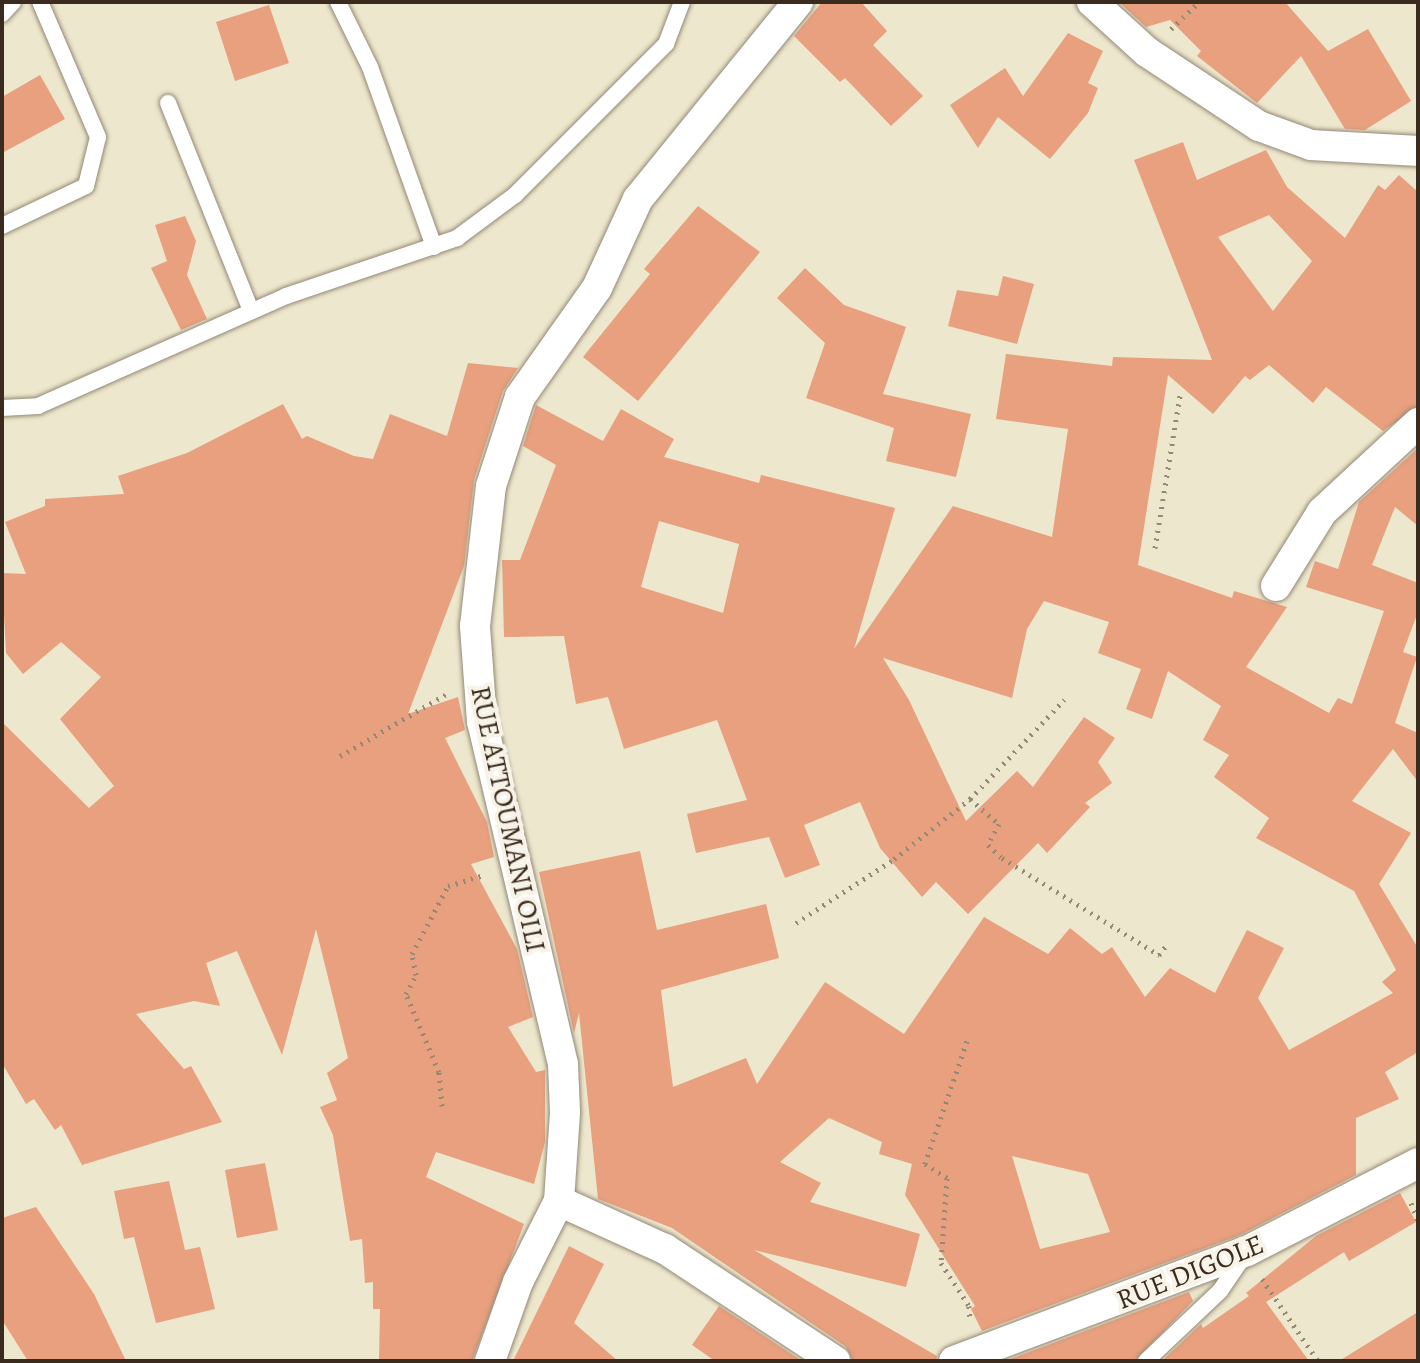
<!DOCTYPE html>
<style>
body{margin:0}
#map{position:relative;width:1420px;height:1363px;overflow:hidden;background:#ede7cd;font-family:Alegreya,serif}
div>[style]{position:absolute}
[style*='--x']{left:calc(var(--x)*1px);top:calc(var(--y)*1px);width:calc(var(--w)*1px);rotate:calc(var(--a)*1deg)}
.building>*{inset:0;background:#e8a07f}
.path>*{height:5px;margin-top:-2.5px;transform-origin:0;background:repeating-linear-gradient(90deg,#948876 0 2px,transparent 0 8px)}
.roads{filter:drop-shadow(0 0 2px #948876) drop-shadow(0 0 2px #948876)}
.lane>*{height:16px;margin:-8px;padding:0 8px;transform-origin:8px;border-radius:8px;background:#fff}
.street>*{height:30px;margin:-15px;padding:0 15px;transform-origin:15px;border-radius:15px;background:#fff}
span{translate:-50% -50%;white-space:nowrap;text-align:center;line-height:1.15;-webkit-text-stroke:8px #f7f3e8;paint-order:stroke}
.street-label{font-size:28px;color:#3b2a1e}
.frame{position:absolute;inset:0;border:4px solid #3b2a1e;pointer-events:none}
</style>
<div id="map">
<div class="building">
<div style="clip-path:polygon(822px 2px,861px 2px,887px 31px,873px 45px,923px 96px,891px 126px,845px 78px,840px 82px,794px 36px)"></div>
<div style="clip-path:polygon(1119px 2px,1285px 2px,1328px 51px,1368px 29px,1411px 101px,1365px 130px,1345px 129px,1301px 56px,1257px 103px,1197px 56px,1201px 51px,1170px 20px,1146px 27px)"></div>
<div style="clip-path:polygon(269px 5px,289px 63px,235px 81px,216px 22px)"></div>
<div style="clip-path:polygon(1068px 33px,1103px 51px,1088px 83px,1098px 88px,1088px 113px,1050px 159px,998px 117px,978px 148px,950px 105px,1005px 68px,1023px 96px)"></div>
<div style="clip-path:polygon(40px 75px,65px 119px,2px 153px,2px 97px)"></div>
<div style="clip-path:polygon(evenodd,1183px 142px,1197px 180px,1266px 150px,1287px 187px,1345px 238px,1378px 185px,1385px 190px,1399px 175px,1418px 192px,1418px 406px,1383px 431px,1326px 387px,1313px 403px,1269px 365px,1250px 380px,1245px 376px,1213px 414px,1168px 375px,1138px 565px,1232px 598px,1234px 591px,1287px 607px,1246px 667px,1329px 713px,1338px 698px,1352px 704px,1384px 611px,1306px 587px,1315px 561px,1338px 569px,1359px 502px,1418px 448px,1418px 526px,1395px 507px,1372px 565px,1418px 583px,1418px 612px,1403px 652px,1417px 657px,1395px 723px,1418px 733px,1418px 782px,1393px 749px,1352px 801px,1411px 833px,1379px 884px,1418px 948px,1418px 1052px,1385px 1072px,1399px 1099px,1356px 1118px,1356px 1175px,1240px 1235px,982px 1331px,971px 1309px,975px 1306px,905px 1195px,912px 1164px,879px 1154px,882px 1142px,829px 1118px,780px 1162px,821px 1183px,810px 1202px,920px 1234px,906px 1287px,754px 1250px,937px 1356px,936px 1361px,853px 1361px,845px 1346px,672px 1228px,598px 1199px,579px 1013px,574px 1033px,539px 872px,640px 851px,657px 930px,766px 904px,779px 958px,661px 990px,673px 1087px,746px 1058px,757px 1084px,825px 982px,904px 1034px,984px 917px,1048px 954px,1070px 928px,1102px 954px,1112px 947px,1145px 997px,1170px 968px,1215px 993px,1247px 930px,1284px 948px,1258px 998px,1289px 1050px,1393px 993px,1382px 982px,1396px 970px,1354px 891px,1256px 838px,1269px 818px,1214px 777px,1229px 755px,1203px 740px,1221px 706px,1168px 671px,1152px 719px,1126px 709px,1141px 669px,1098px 653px,1109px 622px,1044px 601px,1027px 629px,1012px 698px,883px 658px,909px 700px,966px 821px,1017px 771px,1033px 787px,1084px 717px,1115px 738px,1098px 762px,1112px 783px,1085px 803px,1090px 807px,1047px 853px,1038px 843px,968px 914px,936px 882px,922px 897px,880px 848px,860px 802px,804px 825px,820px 865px,785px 878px,769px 837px,696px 853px,687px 814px,747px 800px,717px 720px,624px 749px,608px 697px,576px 704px,564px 636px,504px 637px,502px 560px,520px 560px,556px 465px,523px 446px,536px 405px,603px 441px,621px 409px,674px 439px,664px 457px,759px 483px,761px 475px,895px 508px,854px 649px,953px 506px,1052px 537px,1068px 429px,996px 419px,1006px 354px,1112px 366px,1113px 357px,1212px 360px,1134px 160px,1183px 142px,1269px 215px,1312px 261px,1273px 311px,1218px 237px,1269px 215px,1183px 142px,659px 521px,739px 544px,723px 613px,641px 587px,659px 521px,1183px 142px,1012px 1156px,1088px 1174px,1110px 1232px,1040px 1249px,1012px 1156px)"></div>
<div style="clip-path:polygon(698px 206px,760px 252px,638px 401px,583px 357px,650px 274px,644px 269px)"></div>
<div style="clip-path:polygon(185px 216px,196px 241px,187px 275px,207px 319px,181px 330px,151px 268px,167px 261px,155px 225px)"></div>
<div style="clip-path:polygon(805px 268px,844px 305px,906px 327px,883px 394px,971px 414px,956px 477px,886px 461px,894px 428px,806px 398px,825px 343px,777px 298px)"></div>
<div style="clip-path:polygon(1003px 276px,1034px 284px,1017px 344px,948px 326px,957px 290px,998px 296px)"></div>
<div style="clip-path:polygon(468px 363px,518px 368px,503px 391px,474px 480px,464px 566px,408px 714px,458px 697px,465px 730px,445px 738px,487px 822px,494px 857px,471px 864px,517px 949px,533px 1017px,508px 1027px,536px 1072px,545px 1070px,545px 1142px,534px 1184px,436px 1152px,426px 1177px,524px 1224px,472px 1361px,379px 1361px,380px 1309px,373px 1309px,373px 1282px,365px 1283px,362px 1239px,350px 1241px,333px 1135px,320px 1107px,337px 1100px,327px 1073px,348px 1058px,316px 929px,282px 1055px,237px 951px,206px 963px,220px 1006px,194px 1001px,136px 1014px,184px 1069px,191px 1066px,222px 1122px,82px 1165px,61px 1125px,55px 1130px,34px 1099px,26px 1104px,2px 1063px,2px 722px,89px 808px,114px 786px,60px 719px,101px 677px,61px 642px,23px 674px,6px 653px,2px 573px,26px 574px,5px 522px,45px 506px,45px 499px,124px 494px,118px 476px,187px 453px,283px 404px,302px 439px,307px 436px,354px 456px,373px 459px,390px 414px,447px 436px)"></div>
<div style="clip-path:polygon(265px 1163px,278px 1230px,237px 1238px,225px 1170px)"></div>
<div style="clip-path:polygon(169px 1181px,185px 1250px,200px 1247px,215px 1309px,156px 1323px,134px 1237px,124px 1239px,114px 1191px)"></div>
<div style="clip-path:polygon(1400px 1193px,1416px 1222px,1349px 1261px,1344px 1252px,1266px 1302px,1309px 1361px,1162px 1361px,1201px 1324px,1203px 1328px,1249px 1296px,1246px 1293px,1316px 1236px)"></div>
<div style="clip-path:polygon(36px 1207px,94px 1294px,126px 1361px,28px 1361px,2px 1320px,2px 1218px)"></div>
<div style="clip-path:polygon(569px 1246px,604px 1264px,574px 1323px,618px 1361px,513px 1361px)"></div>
<div style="clip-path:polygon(1189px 1292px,1193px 1301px,1135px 1361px,1005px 1361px)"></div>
<div style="clip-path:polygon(719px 1306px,802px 1361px,715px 1361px,692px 1345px)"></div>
<div style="clip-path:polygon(1418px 1312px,1418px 1361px,1339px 1361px)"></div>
</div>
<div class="path">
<div style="--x:1171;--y:29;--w:39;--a:-44"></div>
<div style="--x:1155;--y:548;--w:155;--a:-80.7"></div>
<div style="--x:340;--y:756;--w:127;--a:-30.2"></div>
<div style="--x:970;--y:799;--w:38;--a:41"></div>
<div style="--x:999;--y:824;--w:24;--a:118"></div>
<div style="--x:988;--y:845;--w:19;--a:43"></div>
<div style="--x:1002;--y:858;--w:185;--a:31.7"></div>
<div style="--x:1159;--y:955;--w:11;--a:-52"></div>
<div style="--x:796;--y:923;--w:117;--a:-33.1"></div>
<div style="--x:894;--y:859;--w:97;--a:-38.3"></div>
<div style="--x:970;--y:799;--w:137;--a:-46.5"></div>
<div style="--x:967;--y:1041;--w:130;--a:108.9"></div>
<div style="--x:925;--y:1164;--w:26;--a:32"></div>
<div style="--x:947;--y:1178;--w:85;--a:94"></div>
<div style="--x:941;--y:1263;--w:51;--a:56.9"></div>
<div style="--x:969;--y:1306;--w:14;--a:86"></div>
<div style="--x:442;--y:1106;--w:34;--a:-95"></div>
<div style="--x:439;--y:1072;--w:85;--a:-112.9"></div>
<div style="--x:406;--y:994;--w:21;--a:-62"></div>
<div style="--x:416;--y:975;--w:21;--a:-101"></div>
<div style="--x:412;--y:954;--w:77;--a:-62.1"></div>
<div style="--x:448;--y:886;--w:39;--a:-17"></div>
<div style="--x:1411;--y:1203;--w:18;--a:68"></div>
<div style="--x:1262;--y:1279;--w:99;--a:55.7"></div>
</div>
<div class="roads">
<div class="lane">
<div style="--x:338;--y:2;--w:72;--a:63.8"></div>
<div style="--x:370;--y:67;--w:191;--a:70.4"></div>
<div style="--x:2;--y:14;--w:16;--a:-47"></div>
<div style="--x:168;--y:103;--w:224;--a:68.2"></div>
<div style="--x:2;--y:226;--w:93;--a:-25.5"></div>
<div style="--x:86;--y:186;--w:50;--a:-76.2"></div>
<div style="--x:98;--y:137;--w:147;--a:-113.2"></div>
<div style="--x:2;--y:408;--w:36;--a:-3"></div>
<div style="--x:38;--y:406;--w:271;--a:-23.9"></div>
<div style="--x:286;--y:296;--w:181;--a:-18.7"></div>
<div style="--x:457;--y:238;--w:72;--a:-36.6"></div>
<div style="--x:515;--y:195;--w:214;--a:-45"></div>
<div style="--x:666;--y:44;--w:45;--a:-69.1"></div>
<div style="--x:1146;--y:1361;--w:102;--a:-43.4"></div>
<div style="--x:1220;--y:1291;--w:42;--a:-55.6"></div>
</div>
<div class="street">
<div style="--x:1092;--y:2;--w:74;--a:42.3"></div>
<div style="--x:1147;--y:52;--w:134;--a:33.5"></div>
<div style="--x:1259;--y:126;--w:55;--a:20.1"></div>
<div style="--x:1311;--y:145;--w:107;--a:3.2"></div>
<div style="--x:1276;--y:586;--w:87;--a:-58.1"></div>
<div style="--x:1322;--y:512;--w:131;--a:-42.8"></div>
<div style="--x:559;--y:1201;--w:116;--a:24.4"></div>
<div style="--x:665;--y:1249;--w:204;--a:33.4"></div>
<div style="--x:490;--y:1361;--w:84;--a:-70.5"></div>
<div style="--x:518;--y:1282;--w:91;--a:-63.2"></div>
<div style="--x:559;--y:1201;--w:89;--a:-86.1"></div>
<div style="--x:565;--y:1112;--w:48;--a:-92.4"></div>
<div style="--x:563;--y:1064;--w:351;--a:-103.3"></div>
<div style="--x:482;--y:722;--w:96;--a:-94.2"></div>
<div style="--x:475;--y:626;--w:141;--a:-83.5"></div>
<div style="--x:491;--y:486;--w:94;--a:-72"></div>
<div style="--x:520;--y:397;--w:133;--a:-54.8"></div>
<div style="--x:597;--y:288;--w:98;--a:-65.3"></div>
<div style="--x:638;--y:199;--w:254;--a:-50.9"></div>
<div style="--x:954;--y:1361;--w:313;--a:-20.6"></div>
<div style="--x:1247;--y:1251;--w:192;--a:-27.2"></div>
</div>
</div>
<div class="street-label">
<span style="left:508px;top:819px;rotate:78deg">RUE ATTOUMANI OILI</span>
<span style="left:1190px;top:1272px;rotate:-22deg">RUE DIGOLE</span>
</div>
<div class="frame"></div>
</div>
